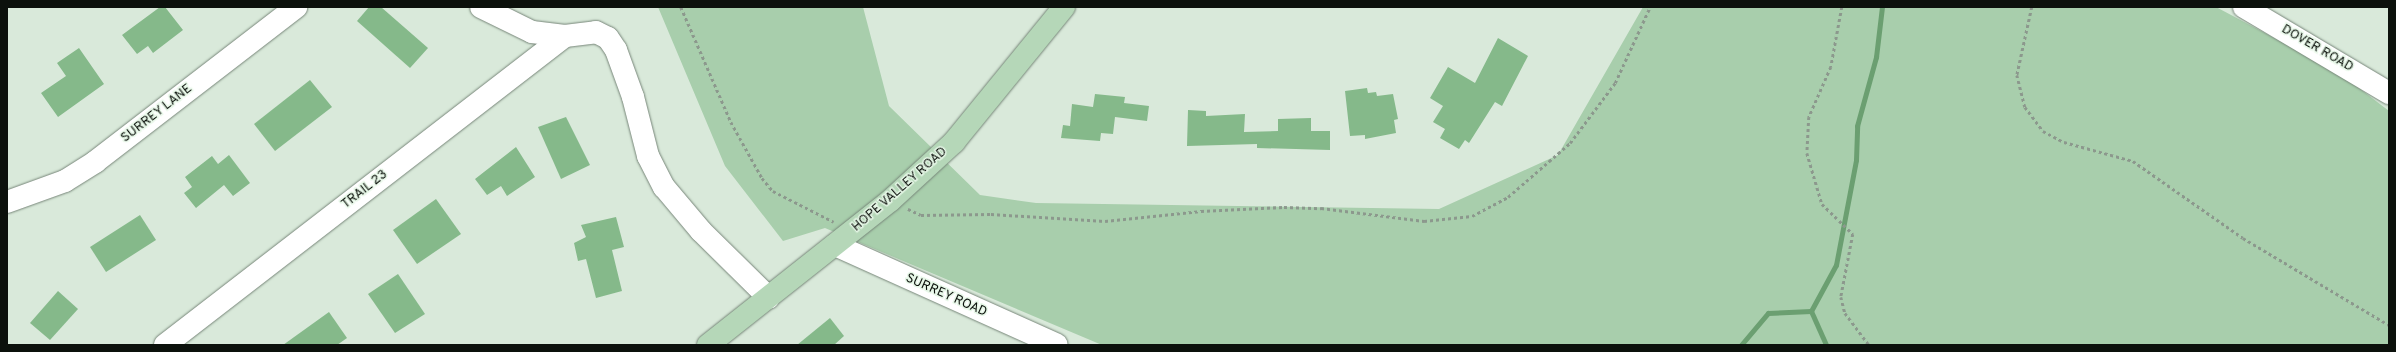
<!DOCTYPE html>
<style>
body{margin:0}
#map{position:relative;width:2396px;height:352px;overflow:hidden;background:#d9e9da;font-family:Overpass,sans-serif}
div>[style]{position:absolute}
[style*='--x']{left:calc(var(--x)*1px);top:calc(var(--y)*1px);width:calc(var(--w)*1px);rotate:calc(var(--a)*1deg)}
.green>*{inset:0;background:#a8ceac}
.stream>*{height:5px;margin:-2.5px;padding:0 2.5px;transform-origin:2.5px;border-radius:2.5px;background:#6b9f71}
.building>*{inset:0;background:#85b98a}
.path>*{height:2.5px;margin-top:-1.25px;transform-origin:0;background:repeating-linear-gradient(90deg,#8c988d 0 3px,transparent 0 6px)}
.roads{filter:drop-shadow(0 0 1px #778679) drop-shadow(0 0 1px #778679)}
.minor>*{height:22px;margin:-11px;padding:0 11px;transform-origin:11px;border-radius:11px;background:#fff}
.major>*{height:22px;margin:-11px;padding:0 11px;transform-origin:11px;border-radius:11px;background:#b5d7b8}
span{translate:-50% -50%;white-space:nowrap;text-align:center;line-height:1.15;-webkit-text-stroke:3px #e6f7e7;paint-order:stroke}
.street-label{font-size:13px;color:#0c110c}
.frame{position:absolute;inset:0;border:8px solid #0c110c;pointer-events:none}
</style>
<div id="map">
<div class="green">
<div style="clip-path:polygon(658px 7px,863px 7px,889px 106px,980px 195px,1036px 203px,1439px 209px,1558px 155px,1643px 7px,2216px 7px,2338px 72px,2389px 111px,2389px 345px,1102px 345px,825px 228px,783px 241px,725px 166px)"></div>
</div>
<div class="stream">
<div style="--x:1811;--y:311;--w:52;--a:-61.5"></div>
<div style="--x:1836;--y:265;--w:107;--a:-79.2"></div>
<div style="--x:1856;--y:160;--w:34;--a:-88"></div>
<div style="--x:1857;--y:126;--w:72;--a:-74.6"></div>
<div style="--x:1876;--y:57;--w:50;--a:-83.2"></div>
<div style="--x:1811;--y:311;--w:37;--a:66"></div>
<div style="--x:1741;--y:345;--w:42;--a:-49.8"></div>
<div style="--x:1768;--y:313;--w:43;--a:-2.7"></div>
</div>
<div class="building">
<div style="clip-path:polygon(160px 7px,165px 7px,183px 30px,153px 53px,148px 46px,137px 54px,122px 35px)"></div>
<div style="clip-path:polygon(369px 7px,381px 7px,428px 48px,410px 68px,357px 21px)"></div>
<div style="clip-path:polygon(1498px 38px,1528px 56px,1502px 106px,1495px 102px,1469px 143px,1465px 140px,1459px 149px,1440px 138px,1445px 129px,1433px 122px,1443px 106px,1430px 98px,1448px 67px,1475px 83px)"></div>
<div style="clip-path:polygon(79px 48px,104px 84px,58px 117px,41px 93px,66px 76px,57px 63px)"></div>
<div style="clip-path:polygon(310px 80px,332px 107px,275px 151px,254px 124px)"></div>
<div style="clip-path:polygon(1367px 88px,1368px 93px,1376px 92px,1377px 96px,1393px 94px,1398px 119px,1394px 120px,1396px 133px,1365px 139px,1365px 135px,1350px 136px,1345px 91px)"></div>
<div style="clip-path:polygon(1095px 94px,1125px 97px,1124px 103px,1149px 106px,1147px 121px,1115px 117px,1113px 134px,1101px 133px,1100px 141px,1061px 138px,1063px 125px,1070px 126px,1072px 104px,1093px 107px)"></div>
<div style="clip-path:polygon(1188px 110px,1206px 111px,1206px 116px,1245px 114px,1244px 132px,1278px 131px,1278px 119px,1311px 118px,1311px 131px,1330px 131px,1330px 150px,1257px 148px,1257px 144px,1187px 146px)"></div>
<div style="clip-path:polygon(566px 117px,590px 165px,561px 179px,538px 127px)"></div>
<div style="clip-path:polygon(516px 147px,535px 177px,507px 196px,501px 186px,487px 195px,475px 179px)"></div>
<div style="clip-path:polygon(229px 155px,250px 183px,233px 196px,224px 185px,196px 208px,184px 193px,192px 187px,185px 177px,212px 156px,218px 164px)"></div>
<div style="clip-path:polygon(436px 199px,461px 234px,417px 264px,393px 230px)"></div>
<div style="clip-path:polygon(140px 215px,156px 240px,106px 272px,90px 247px)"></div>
<div style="clip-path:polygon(616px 217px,624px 247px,612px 250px,622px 291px,596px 298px,586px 259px,578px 261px,574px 243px,586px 237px,581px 225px)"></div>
<div style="clip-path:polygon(398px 274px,425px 314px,395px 333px,368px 294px)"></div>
<div style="clip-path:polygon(58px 291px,78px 309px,50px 340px,30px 323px)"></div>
<div style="clip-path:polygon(329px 312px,347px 338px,337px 345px,283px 345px)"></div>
<div style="clip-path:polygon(830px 318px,844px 336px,834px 345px,797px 345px)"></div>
</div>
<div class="path">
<div style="--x:681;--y:7;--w:125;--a:66.5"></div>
<div style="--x:731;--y:122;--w:64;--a:61"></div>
<div style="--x:762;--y:178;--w:17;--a:50"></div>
<div style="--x:773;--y:191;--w:68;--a:26.9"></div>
<div style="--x:1842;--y:7;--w:61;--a:100.4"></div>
<div style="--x:1831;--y:67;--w:55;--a:113.7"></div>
<div style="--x:1809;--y:117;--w:36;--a:93"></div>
<div style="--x:1807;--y:153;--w:53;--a:73.6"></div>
<div style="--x:1822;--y:204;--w:43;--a:44.1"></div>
<div style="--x:1853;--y:234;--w:64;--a:100.8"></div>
<div style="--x:1841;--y:297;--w:16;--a:76"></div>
<div style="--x:1845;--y:313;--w:40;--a:53"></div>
<div style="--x:2032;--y:7;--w:70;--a:102.4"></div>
<div style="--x:2017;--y:75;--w:33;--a:76"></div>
<div style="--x:2025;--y:107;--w:30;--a:53"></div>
<div style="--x:2043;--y:131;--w:24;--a:28"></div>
<div style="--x:2064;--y:142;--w:72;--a:15.4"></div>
<div style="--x:2133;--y:161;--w:134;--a:35"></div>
<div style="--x:2243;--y:238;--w:170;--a:30.8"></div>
<div style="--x:908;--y:209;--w:14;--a:25"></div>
<div style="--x:921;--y:215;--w:70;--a:-0.8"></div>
<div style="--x:991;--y:214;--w:114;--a:3.5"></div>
<div style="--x:1105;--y:221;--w:97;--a:-5.9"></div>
<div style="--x:1201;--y:211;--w:83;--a:-2.8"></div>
<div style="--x:1284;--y:207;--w:37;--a:2"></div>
<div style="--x:1321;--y:208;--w:104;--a:7.2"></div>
<div style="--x:1424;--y:221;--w:48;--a:-5.9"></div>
<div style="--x:1472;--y:216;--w:41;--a:-27.8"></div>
<div style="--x:1508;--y:197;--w:82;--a:-41.1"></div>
<div style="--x:1570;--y:143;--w:75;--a:-53.1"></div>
<div style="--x:1615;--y:83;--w:84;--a:-65.3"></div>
</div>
<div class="roads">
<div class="minor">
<div style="--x:481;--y:7;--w:57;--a:26.1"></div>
<div style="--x:532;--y:32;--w:33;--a:7"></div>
<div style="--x:565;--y:36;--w:31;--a:-7"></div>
<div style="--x:596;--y:32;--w:13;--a:27"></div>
<div style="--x:608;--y:38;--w:14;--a:56"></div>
<div style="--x:616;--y:50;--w:50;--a:70.1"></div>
<div style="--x:633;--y:97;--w:61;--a:75.7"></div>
<div style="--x:648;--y:156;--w:35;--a:63"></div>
<div style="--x:664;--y:187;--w:57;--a:49.9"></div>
<div style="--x:701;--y:231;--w:95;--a:44.6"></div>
<div style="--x:2244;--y:7;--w:169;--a:30.7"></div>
<div style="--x:7;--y:202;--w:62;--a:-19.9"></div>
<div style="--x:65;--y:181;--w:36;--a:-32"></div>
<div style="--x:95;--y:162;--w:254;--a:-37.6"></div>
<div style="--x:835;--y:245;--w:243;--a:24.2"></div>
<div style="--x:165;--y:345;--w:505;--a:-37.69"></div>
</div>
<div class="major">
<div style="--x:708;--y:345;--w:233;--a:-38.4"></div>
<div style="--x:891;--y:200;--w:86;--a:-42.6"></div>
<div style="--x:954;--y:142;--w:174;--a:-50.8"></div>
</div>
</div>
<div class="street-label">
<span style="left:2317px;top:49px;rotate:30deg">DOVER ROAD</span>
<span style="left:157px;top:114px;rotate:-38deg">SURREY LANE</span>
<span style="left:365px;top:190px;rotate:-38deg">TRAIL 23</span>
<span style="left:900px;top:190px;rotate:-41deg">HOPE VALLEY ROAD</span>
<span style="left:946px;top:296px;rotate:24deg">SURREY ROAD</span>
</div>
<div class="frame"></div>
</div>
